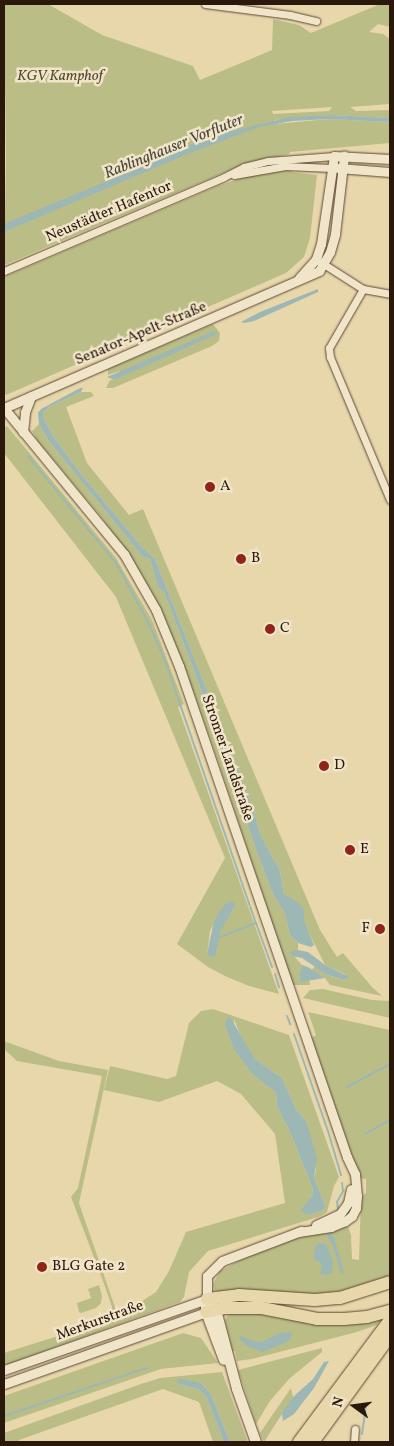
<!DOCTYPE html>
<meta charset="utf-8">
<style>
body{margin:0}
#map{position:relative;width:394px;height:1446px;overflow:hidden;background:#e9d7ac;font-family:Vollkorn,serif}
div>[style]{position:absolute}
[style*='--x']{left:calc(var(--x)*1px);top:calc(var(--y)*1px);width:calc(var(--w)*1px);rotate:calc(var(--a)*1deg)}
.green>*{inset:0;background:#bbbd86}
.water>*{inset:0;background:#9cb7b4}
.stream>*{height:2px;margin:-1px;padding:0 1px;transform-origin:1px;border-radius:1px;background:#9cb7b4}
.roads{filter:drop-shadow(0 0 1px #5a4834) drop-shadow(0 0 1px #5a4834)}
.minor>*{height:7px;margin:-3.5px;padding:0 3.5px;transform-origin:3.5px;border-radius:3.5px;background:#f1e5c9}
.tertiary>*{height:9px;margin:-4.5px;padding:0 4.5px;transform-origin:4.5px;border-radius:4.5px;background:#f1e5c9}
.secondary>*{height:10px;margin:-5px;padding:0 5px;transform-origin:5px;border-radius:5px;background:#f1e5c9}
.motorway>*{height:12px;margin:-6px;padding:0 6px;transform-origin:6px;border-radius:6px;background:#e9d7ac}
.dots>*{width:14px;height:14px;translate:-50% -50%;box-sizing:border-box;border:2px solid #f1e5c9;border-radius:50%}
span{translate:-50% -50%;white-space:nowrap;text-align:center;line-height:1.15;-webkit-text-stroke:5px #f1e5c9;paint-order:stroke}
.park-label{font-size:15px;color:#564a31;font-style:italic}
.street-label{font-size:15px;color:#2b180c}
.poi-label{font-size:15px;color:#2b180c}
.left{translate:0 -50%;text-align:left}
.right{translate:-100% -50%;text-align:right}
.water-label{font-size:16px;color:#4d483e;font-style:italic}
.frame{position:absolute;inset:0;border:5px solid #2b180c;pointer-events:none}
.north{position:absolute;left:329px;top:1381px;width:50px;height:50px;-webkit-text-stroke:4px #f1e5c9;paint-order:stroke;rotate:284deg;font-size:14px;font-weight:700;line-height:20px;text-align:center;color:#2b180c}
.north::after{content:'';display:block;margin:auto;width:18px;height:22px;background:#2b180c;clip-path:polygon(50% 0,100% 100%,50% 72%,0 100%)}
</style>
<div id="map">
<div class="green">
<div style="clip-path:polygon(evenodd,4px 4px,48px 4px,102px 35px,193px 66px,200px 80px,272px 50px,273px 19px,299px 25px,311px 33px,380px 4px,390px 4px,390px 27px,378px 24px,369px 32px,383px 34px,390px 39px,390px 104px,350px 107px,356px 111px,390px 110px,390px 118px,331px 115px,274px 120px,275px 124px,329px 119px,390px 122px,390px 143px,290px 152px,289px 154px,242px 165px,4px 265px,6px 161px,4px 4px,332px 107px,329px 111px,273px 114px,272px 111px,332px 107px)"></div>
<div style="clip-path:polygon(291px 170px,291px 172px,317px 175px,310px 238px,304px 257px,286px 273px,6px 395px,4px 393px,4px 277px,218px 186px,247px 176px)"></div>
<div style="clip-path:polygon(213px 324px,220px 333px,219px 341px,212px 346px,113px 388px,106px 388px,110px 380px,114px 380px,120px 371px,108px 375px,108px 369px)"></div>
<div style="clip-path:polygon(81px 392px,91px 392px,94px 396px,66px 407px,87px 463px,129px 515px,143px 509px,320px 930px,337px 957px,343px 953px,372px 987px,382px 996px,330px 985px,325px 978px,312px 970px,315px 966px,327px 975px,345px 980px,348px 979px,345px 974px,325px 965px,303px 921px,304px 911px,284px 894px,280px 871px,260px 834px,253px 808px,155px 559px,141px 546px,81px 474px,53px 436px,43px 418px,43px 413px,49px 407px)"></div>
<div style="clip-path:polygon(39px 424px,48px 440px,142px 556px,150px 559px,158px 587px,164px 592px,194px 670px,258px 855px,273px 894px,285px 914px,290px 935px,298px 943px,298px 950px,291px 953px,302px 965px,299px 975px,301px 981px,309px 979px,310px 985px,293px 985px,214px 749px,184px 666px,159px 606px,143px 577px,102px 518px,38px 441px,32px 431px)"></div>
<div style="clip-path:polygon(evenodd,7px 426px,116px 558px,152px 620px,184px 704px,178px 707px,279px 994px,249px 986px,227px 977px,208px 967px,177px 944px,225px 858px,116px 597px,4px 453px,4px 428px,7px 426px,223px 906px,234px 908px,219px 932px,216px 955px,207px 955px,210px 931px,223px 906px)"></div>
<div style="clip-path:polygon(323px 989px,372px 1000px,390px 1001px,390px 1018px,303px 998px,310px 990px)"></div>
<div style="clip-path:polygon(evenodd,213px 1009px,289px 1035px,339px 1177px,334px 1186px,327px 1212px,321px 1216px,208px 1251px,189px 1272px,184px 1297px,180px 1302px,4px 1366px,4px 1353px,118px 1317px,156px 1292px,169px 1271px,186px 1232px,285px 1203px,275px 1134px,241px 1094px,217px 1081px,159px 1102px,104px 1090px,110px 1066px,167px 1079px,176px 1076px,189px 1023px,201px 1011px,213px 1009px,234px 1019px,244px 1044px,255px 1059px,282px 1078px,296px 1109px,306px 1121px,316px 1170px,314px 1178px,324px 1202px,325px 1208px,322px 1211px,308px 1215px,301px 1211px,312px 1196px,313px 1189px,290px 1132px,277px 1107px,276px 1093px,252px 1074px,235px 1051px,234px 1019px)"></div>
<div style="clip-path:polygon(308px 1012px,390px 1030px,390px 1277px,355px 1291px,317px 1295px,255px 1290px,219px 1292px,214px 1290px,213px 1284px,220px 1271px,244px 1258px,243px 1256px,296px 1236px,347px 1223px,351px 1235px,352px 1259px,359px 1260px,361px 1197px,366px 1193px,366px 1179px,359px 1178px,311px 1038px,316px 1035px)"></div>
<div style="clip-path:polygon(4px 1041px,59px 1061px,108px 1070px,79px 1203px,118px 1316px,112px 1313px,112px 1307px,103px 1281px,71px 1197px,78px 1188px,102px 1076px,17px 1061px,4px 1049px)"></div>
<div style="clip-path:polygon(99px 1285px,102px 1296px,101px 1303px,96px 1308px,81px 1313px,79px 1312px,77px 1303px,91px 1298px,88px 1289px)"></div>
<div style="clip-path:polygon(235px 1312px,382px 1318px,377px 1325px,357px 1332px,252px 1359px,237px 1361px,235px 1351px,232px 1351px,225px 1320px,228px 1315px)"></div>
<div style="clip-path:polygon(183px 1333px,201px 1338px,218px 1363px,161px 1369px,4px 1423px,4px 1396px)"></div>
<div style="clip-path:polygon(322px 1348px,322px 1352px,289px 1379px,270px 1401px,256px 1424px,238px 1370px)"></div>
<div style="clip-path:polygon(222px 1372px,247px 1440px,246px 1442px,230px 1442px,211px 1394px,201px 1383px,178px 1384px,198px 1389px,206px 1396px,224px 1442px,213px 1442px,199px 1402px,163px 1389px,19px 1440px,19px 1442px,4px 1442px,4px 1433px,141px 1384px,160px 1378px)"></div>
<div style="clip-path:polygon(291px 1388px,293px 1397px,264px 1442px,260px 1433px)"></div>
</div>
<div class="water">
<div style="clip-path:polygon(331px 115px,390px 118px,390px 122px,329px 119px,292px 121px,259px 127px,190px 153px,4px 232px,4px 224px,153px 162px,173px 151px,219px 134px,290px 117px)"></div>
<div style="clip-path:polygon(318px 289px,318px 292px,254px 321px,245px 323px,241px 322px,260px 312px)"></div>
<div style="clip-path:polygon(214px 331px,217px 332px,215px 335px,114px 380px,107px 377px)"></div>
<div style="clip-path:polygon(80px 388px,83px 388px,81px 392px,49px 407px,43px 413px,43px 418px,53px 436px,81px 474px,141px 546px,155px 559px,253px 808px,260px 834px,280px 871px,284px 894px,300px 904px,304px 911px,304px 921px,314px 945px,311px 947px,298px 943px,290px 935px,285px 914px,273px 894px,258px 855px,194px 670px,164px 592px,158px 587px,150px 559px,142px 556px,48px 440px,39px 424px,38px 413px,41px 409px)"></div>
<div style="clip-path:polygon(231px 901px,235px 904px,234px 908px,220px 932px,216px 955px,211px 957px,207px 955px,208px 949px,214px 921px,223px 906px)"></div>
<div style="clip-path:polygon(298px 950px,308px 952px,325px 965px,348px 976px,348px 979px,345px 980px,327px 975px,302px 958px,292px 956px,290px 952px)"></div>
<div style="clip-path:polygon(302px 965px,308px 967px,325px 978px,301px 982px,299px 975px)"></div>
<div style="clip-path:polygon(230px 1017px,255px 1059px,282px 1078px,296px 1109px,306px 1121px,317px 1158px,314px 1178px,324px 1202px,325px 1208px,322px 1211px,308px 1215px,300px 1211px,312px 1196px,313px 1189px,290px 1132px,277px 1107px,276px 1093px,252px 1074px,235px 1051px,225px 1025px,226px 1020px)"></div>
<div style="clip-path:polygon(326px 1233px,330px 1233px,335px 1240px,344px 1273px,341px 1273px,333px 1246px)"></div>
<div style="clip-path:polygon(320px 1243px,326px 1244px,333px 1260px,332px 1273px,325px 1275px,320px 1273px,322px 1266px,320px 1262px,314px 1260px,315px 1246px)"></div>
<div style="clip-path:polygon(289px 1332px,293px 1334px,287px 1342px,262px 1352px,247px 1346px,240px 1339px,239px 1335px,253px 1341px,262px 1342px,280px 1333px)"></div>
<div style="clip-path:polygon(329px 1361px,314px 1388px,294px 1414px,283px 1421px,282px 1413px,293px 1397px,313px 1379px,324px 1362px)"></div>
<div style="clip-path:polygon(180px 1379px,201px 1383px,211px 1394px,230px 1442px,224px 1442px,206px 1396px,198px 1389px,178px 1384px,177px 1380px)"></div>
</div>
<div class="stream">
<div style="--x:28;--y:456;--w:139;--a:50.6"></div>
<div style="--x:116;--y:563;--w:67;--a:61.5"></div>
<div style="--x:148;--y:622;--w:39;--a:66"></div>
<div style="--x:164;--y:658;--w:281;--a:70.9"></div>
<div style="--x:256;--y:923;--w:41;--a:158.5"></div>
<div style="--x:256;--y:923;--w:47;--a:70"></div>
<div style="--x:275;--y:974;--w:14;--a:73"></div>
<div style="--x:287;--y:1016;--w:9;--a:69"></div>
<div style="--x:294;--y:1034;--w:103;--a:70.7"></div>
<div style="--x:328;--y:1131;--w:46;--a:73.5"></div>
<div style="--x:347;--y:1087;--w:49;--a:-28.1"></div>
<div style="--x:365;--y:1134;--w:29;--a:-29"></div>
<div style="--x:338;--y:1209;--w:7;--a:-98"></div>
<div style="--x:337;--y:1202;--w:13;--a:-61"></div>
<div style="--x:343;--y:1191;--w:8;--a:-97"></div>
<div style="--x:4;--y:1416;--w:151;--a:-18.6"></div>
<div style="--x:362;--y:1434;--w:27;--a:-82"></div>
</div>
<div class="roads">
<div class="minor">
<div style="--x:205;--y:4;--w:86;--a:7.4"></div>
<div style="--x:290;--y:15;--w:27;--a:13"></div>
<div style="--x:234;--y:175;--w:52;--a:-10"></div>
<div style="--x:285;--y:166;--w:47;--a:2.4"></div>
<div style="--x:319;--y:261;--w:52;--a:32.5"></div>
<div style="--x:363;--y:289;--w:27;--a:10"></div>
<div style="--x:4;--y:271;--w:239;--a:-23.1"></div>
<div style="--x:224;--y:177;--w:22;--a:-27"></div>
<div style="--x:244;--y:167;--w:25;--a:-14"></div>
<div style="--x:268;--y:161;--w:66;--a:-4.3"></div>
<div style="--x:363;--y:289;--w:68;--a:120"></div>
<div style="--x:329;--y:348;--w:9;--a:84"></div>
<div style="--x:330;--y:357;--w:155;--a:67.2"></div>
<div style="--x:354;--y:1442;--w:13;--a:-86"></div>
</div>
<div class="tertiary">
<div style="--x:338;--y:168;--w:52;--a:4.4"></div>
<div style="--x:299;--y:278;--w:25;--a:-48"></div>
<div style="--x:316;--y:259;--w:16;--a:-72"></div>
<div style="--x:321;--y:244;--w:89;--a:-81.6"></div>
<div style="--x:334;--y:156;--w:56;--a:3.1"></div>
<div style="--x:4;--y:408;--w:189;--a:50.6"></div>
<div style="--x:124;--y:554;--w:64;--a:60.3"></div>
<div style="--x:156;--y:610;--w:61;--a:67.7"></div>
<div style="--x:179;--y:666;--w:519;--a:71.11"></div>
<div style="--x:347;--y:1157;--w:19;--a:65"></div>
<div style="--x:355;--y:1174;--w:22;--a:85"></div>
<div style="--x:357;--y:1196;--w:12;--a:95"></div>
<div style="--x:356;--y:1208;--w:9;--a:117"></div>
<div style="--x:352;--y:1216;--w:9;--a:144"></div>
<div style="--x:345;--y:1221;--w:15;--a:157"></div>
<div style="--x:331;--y:1227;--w:33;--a:171"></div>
<div style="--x:4;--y:408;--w:344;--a:-23.5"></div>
<div style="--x:319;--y:271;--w:22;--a:-60"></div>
<div style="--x:330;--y:252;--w:19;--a:-74"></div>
<div style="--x:335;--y:234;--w:79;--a:-83.4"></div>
<div style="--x:23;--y:432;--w:20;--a:-84"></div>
<div style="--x:25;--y:412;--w:17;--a:-69"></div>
<div style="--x:316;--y:1225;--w:26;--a:-25"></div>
<div style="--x:340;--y:1214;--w:14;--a:-54"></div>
<div style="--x:348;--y:1203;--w:14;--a:-78"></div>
<div style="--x:4;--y:1370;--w:215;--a:-19.3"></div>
<div style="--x:207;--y:1299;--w:23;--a:-90"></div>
<div style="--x:207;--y:1276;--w:21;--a:-45"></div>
<div style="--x:222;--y:1261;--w:85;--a:-20.8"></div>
<div style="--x:4;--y:1384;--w:214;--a:-19.6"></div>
</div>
<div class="secondary">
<div style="--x:206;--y:1305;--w:7;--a:90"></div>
<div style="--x:206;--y:1312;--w:51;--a:69.4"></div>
<div style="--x:213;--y:1306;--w:5;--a:53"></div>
<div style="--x:216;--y:1310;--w:82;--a:75.1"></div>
<div style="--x:237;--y:1389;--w:56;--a:70.3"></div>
</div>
<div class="motorway">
<div style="--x:207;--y:1299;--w:32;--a:-7"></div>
<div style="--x:239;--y:1295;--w:76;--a:3.8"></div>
<div style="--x:315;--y:1300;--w:25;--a:-5"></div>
<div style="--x:340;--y:1298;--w:52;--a:-17.7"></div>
<div style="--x:206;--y:1312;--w:19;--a:-12"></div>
<div style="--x:225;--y:1308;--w:37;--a:0"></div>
<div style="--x:262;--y:1308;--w:56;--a:11.3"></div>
<div style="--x:317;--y:1319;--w:27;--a:0"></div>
<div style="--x:344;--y:1319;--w:23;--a:-5"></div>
<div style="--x:367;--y:1317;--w:24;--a:-15"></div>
<div style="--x:299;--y:1442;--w:152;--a:-53.3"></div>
<div style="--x:313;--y:1442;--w:131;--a:-54"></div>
</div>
</div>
<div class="dots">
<div style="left:210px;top:487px;background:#8f2418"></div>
<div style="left:241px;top:559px;background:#8f2418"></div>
<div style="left:270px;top:629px;background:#8f2418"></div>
<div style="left:324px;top:766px;background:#8f2418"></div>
<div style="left:350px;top:850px;background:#8f2418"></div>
<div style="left:380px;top:929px;background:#8f2418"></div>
<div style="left:42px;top:1267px;background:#8f2418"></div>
</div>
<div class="park-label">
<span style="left:60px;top:77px">KGV Kamphof</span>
</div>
<div class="street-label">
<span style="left:109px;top:212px;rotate:-23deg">Neustädter Hafentor</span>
<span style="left:141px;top:334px;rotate:-23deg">Senator-Apelt-Straße</span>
<span style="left:227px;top:758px;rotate:71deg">Stromer Landstraße</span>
<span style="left:100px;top:1321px;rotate:-20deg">Merkurstraße</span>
</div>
<div class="poi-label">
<span class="left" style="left:220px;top:487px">A</span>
<span class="left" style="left:251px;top:559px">B</span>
<span class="left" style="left:280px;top:629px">C</span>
<span class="left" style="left:334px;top:766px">D</span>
<span class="left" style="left:360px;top:850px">E</span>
<span class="right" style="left:370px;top:929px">F</span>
<span class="left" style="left:52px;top:1267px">BLG Gate 2</span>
</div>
<div class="water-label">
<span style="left:174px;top:147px;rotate:-22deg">Rablinghauser Vorfluter</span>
</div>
<div class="frame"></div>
<div class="north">N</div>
</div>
